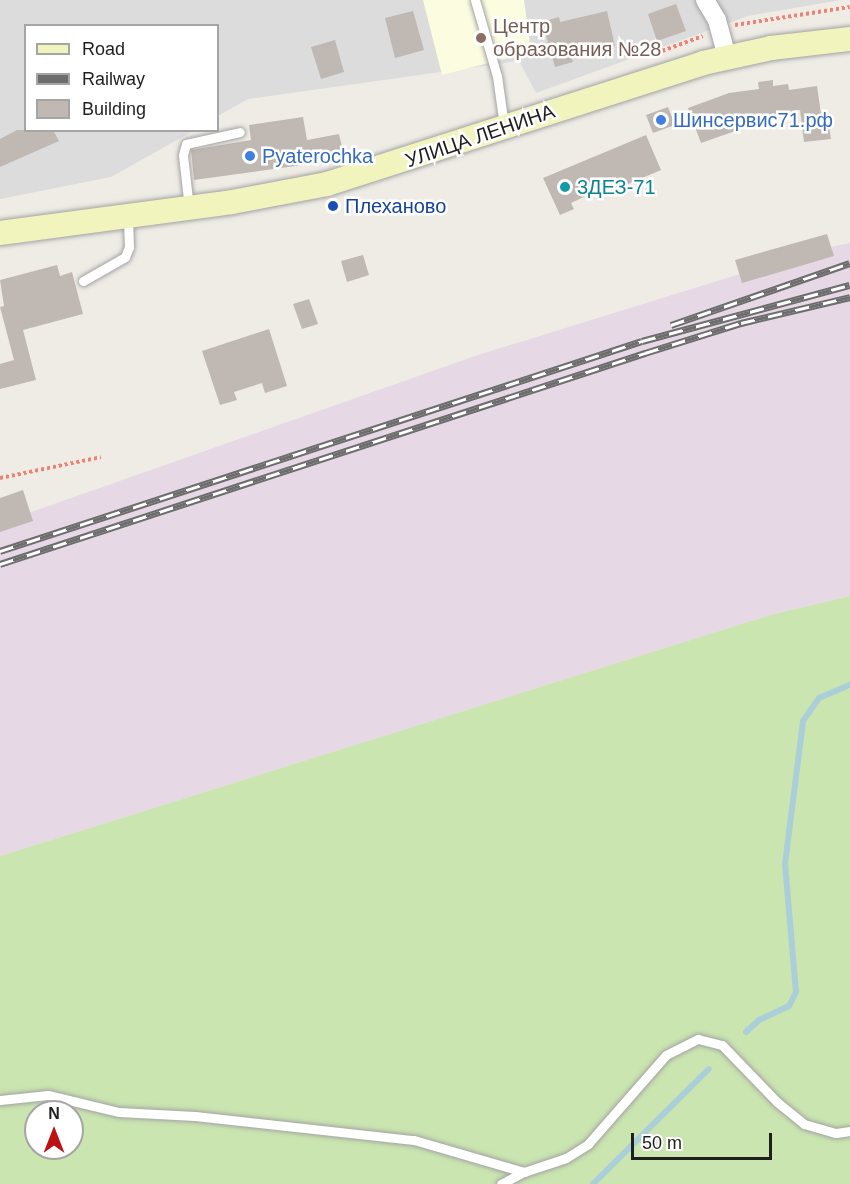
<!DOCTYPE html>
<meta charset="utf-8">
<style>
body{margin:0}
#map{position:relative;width:850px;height:1184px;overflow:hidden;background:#efece6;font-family:Helvetica,sans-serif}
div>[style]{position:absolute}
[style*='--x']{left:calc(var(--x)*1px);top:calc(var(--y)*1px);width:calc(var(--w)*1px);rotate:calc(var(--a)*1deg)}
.residential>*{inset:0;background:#dddcdc}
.industrial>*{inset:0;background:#e7d8e5}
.education>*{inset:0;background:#fcfce1}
.grass>*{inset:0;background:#cae5b0}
.stream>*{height:6px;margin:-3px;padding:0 3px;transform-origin:3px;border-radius:3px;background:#aacfd9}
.building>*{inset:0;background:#bfb8b3}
.path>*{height:4px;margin-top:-2px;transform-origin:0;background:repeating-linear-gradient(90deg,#ee8277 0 3px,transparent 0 6px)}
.roads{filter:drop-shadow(0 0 2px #a3a3a3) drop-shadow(0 0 2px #a3a3a3)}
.lane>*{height:9px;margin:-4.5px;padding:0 4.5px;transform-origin:4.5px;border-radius:4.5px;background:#fff}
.street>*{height:18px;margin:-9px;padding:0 9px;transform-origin:9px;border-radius:9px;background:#fff}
.secondary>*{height:24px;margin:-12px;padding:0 12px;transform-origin:12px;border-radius:12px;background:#f2f4be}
.rail>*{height:7px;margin-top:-3.5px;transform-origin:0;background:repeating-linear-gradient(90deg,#fff 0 14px,#6d6d6d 0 28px);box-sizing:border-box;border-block:2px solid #6d6d6d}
.dots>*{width:16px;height:16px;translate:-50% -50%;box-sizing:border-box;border:3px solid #fff;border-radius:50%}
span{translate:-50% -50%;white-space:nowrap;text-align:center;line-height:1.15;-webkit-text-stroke:5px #fff;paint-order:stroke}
.education-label{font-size:20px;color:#785e54}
.left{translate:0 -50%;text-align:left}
.shop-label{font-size:20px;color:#366cbe}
.street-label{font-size:20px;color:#1f1f1f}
.culture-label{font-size:20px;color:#0d838f}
.transit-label{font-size:20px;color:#164399}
.legend{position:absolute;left:24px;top:24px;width:195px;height:108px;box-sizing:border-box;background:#fff;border:2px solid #a5a5a5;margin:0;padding:8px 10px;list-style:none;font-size:18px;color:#1f1f1f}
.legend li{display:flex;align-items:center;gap:12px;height:30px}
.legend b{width:30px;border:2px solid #a5a5a5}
.north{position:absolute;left:24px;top:1100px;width:60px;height:60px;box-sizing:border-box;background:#fff;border:2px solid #a5a5a5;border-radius:50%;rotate:0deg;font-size:16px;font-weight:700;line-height:24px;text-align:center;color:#1f1f1f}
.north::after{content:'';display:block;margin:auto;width:21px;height:27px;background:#bd1012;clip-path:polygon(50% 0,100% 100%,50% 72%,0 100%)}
.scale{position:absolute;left:631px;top:1133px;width:141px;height:27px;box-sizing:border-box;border:3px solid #1f1f1f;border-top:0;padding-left:8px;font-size:18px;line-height:21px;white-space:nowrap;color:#1f1f1f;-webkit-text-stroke:4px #fff;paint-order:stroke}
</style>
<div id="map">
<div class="residential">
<div style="clip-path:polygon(0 0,841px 0,748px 16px,536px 93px,519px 61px,248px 99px,218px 116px,218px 26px,26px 26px,26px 130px,193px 131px,111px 177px,0 199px)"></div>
</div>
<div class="industrial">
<div style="clip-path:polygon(850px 243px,850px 596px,770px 615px,0 856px,0 523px,478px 355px,821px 249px)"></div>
</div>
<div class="education">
<div style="clip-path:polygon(423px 0,524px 0,531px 52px,442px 75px)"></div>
</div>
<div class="grass">
<div style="clip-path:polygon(evenodd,850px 596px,850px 1184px,0 1184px,0 856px,770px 615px,850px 596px,36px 1112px,72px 1112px,72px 1148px,36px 1148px,36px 1112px)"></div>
</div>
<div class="stream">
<div style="--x:746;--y:1032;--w:18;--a:-43"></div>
<div style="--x:759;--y:1020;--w:33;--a:-25"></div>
<div style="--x:789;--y:1006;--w:16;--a:-63"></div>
<div style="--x:796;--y:992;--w:128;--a:-94.9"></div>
<div style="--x:785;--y:864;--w:144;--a:-82.8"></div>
<div style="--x:803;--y:721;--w:28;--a:-55"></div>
<div style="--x:819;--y:698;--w:34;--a:-23"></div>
<div style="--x:593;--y:1184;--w:163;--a:-44.8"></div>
</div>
<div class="building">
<div style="clip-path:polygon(676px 4px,686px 31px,657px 41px,648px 14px)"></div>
<div style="clip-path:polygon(413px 11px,424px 50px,395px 58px,385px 18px)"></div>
<div style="clip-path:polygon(607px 11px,615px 46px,571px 56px,573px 62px,555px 67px,542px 22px,559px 17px,560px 22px)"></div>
<div style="clip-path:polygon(335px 40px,344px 72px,321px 79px,311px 47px)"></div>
<div style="clip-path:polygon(773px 80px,773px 86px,788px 84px,789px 90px,817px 86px,821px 114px,827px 113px,831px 139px,804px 142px,800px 110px,735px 120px,738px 130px,701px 143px,688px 108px,729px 93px,759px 89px,758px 82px)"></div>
<div style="clip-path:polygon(668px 107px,675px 125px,653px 133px,646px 115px)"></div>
<div style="clip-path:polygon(303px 117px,307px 140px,339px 134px,343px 151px,309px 158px,310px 164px,194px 180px,191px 150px,251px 140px,249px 125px)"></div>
<div style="clip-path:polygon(17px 130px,53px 130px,59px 141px,0 167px,0 139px)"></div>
<div style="clip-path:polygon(646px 135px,661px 170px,607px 193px,605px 187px,571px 203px,574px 209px,560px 215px,543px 178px)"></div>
<div style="clip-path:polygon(827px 234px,834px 256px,742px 283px,735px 260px)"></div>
<div style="clip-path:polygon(363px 255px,369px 275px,347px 282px,341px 261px)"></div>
<div style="clip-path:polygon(57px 265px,60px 276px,72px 272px,83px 314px,23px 330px,36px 380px,0 389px,0 364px,14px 360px,0 307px,4px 306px,0 280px)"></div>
<div style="clip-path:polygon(309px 299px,318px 324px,302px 329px,293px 304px)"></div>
<div style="clip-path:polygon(269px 329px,287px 386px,265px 393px,262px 383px,234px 392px,237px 400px,220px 405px,202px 351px)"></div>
<div style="clip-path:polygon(23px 490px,33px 521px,0 532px,0 498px)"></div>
</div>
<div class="path">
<div style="--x:735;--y:25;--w:116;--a:-8.9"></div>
<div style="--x:651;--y:55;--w:55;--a:-20.1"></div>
<div style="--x:0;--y:478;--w:103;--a:-11.7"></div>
</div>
<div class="roads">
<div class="lane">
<div style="--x:475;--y:0;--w:79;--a:73.9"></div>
<div style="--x:497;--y:76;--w:49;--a:81.9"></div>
<div style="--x:189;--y:208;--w:53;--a:-96.5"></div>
<div style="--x:183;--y:155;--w:11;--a:-75"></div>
<div style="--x:186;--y:144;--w:55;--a:-12.5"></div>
<div style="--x:83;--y:281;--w:48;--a:-29.7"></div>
<div style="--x:125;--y:257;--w:11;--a:-68"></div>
<div style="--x:129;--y:247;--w:29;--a:-92"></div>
<div style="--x:0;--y:1100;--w:48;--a:-5.9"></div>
<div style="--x:48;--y:1095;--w:73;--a:13.5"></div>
<div style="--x:119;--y:1112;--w:76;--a:3"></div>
<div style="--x:195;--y:1116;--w:220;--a:6.3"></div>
<div style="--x:414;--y:1140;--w:115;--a:16.2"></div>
<div style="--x:524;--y:1172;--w:44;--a:-18.4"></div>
<div style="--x:566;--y:1158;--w:26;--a:-32"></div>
<div style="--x:588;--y:1144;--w:118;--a:-48.8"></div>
<div style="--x:666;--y:1055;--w:36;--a:-27"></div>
<div style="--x:698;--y:1039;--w:25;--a:14"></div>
<div style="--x:722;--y:1045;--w:79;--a:46"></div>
<div style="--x:777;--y:1102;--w:35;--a:39"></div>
<div style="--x:804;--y:1124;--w:33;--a:16"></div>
<div style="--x:836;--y:1133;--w:14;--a:-8"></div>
<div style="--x:501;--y:1184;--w:26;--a:-28"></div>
</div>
<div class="street">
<div style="--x:705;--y:0;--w:23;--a:59"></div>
<div style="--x:717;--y:20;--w:39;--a:75"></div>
</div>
<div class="secondary">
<div style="--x:0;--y:233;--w:234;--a:-7.6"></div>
<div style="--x:232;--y:202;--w:97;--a:-10.7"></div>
<div style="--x:327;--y:184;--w:395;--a:-17.8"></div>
<div style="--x:703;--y:63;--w:70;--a:-12.4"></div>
<div style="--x:771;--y:48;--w:80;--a:-6.5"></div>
</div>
</div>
<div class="rail">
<div style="--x:671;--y:325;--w:189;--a:-19.1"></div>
<div style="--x:0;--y:551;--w:675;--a:-18.11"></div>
<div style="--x:642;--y:341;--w:215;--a:-15.1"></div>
<div style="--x:0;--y:564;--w:679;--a:-18.11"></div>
<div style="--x:645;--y:353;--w:101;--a:-17.4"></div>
<div style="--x:741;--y:323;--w:112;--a:-13.4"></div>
</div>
<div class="dots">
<div style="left:481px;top:38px;background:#8d6e63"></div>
<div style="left:661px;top:120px;background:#3f7fe0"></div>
<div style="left:250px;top:156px;background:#3f7fe0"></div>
<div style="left:565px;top:187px;background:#0f9aa8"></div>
<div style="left:333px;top:206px;background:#1a4fb4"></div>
</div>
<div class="education-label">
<span class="left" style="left:493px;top:38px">Центр<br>образования №28</span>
</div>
<div class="shop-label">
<span class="left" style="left:673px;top:120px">Шинсервис71.рф</span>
<span class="left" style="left:262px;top:156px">Pyaterochka</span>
</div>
<div class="street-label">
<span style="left:480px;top:136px;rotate:-19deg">УЛИЦА ЛЕНИНА</span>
</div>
<div class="culture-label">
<span class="left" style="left:577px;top:187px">3ДЕЗ-71</span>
</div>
<div class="transit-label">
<span class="left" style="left:345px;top:206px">Плеханово</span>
</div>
<ul class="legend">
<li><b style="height:8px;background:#f2f4be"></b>Road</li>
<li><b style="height:8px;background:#6d6d6d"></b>Railway</li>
<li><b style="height:16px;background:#bfb8b3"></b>Building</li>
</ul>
<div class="north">N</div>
<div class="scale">50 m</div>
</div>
